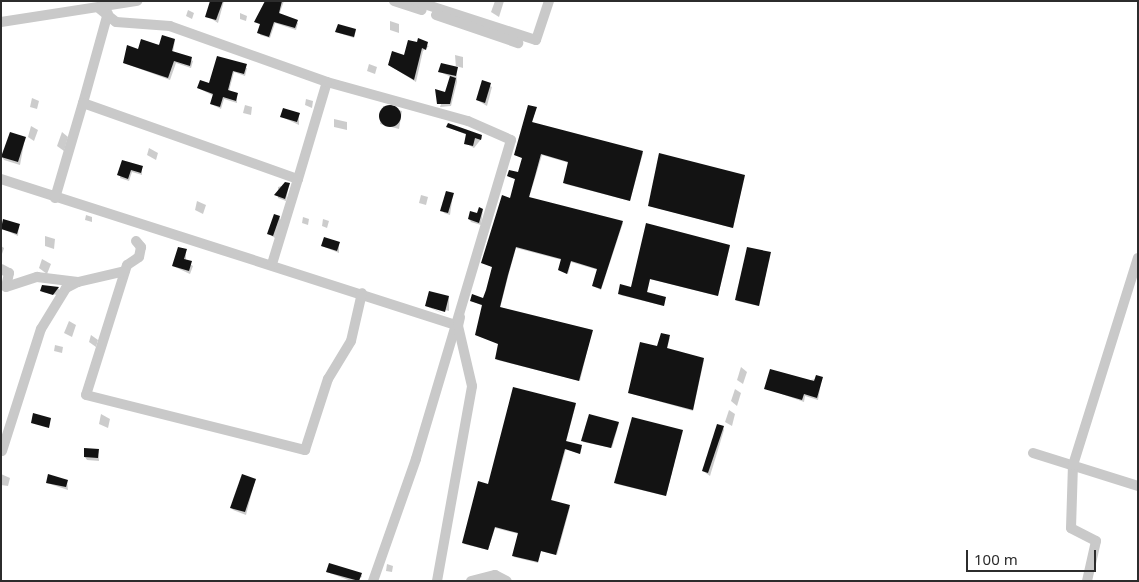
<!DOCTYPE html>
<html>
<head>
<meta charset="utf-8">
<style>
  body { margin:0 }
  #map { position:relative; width:1139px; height:582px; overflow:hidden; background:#fff; font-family:"Noto Sans",sans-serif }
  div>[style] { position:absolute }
  .shadow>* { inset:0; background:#0003 }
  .building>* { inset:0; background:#131313 }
  .round { border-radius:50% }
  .minor>* { height:10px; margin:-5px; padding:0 5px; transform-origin:5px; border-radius:5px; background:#c9c9c9 }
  span { translate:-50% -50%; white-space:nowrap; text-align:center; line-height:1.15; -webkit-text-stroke:5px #fff; paint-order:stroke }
  .frame { position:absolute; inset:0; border:2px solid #2c2c2c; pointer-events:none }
  .scale { position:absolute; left:966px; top:550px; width:130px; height:22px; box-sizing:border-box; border:2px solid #2c2c2c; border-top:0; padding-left:6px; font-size:15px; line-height:18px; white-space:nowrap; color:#2c2c2c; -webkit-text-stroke:4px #fff; paint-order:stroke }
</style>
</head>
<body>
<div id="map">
  <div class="shadow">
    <div style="clip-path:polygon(206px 1px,224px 1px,218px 23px,207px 16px,211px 2px)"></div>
    <div style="clip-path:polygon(274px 1px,284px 1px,279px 15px,298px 23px,296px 30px,275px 23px,270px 38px,260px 35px,261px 25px,255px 22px)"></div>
    <div style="clip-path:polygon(495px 1px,504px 1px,499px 17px,491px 12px)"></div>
    <div style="clip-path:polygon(188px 10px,194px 13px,192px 19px,186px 16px)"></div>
    <div style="clip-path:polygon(240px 13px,247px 16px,246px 21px,240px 19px)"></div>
    <div style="clip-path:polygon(390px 21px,399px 24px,399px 33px,390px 30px)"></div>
    <div style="clip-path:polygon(356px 30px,354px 38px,336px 32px)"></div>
    <div style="clip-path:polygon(175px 40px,173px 52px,193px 61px,191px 68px,176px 63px,170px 80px,124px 63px,139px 50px)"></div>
    <div style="clip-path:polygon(409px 41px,429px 46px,423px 51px,416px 82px,389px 65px,404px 57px)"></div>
    <div style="clip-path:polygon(455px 55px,463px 57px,463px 68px,456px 66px,457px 82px,451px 106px,440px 107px,451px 77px,440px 72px,456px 68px)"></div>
    <div style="clip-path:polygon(218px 58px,247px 68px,245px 76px,234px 72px,229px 91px,237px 94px,237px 103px,224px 99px,221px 109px,211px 104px,214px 96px,198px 88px,210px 85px)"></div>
    <div style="clip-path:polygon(369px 64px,377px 67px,375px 74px,367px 71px)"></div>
    <div style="clip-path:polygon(483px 82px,492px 87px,487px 106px,477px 100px)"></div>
    <div style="clip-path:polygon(32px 98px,39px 101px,37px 109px,30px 107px)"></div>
    <div style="clip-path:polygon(306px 99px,313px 101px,312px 108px,305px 105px)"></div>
    <div style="clip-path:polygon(245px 105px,252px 107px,251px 115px,243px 113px)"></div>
    <div style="clip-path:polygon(383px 106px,402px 111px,399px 129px,380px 124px)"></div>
    <div style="clip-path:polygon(536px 108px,532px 123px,643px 153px,630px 201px,565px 184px,569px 163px,542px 155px,529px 198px,623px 223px,601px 290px,593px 286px,598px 270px,571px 262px,568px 274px,559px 270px,562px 260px,516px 248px,508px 277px,500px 308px,592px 331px,580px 381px,497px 360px,500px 344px,476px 335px,483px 306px,472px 301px,484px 300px,494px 268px,483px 263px,511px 199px,516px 180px,509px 176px,519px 174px,523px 158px,515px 155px)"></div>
    <div style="clip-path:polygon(299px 114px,299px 125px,282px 117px)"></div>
    <div style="clip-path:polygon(334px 119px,347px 122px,347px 130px,334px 127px)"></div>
    <div style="clip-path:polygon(31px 126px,38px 130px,34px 141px,28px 137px)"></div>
    <div style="clip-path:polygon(448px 127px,481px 136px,482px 138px,474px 148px,465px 143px,467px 135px)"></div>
    <div style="clip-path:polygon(62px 132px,68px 137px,64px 151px,57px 146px)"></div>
    <div style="clip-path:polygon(25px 138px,20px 165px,4px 160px,2px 157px)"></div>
    <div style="clip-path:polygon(149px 148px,158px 153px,156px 160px,147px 155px)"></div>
    <div style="clip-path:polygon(123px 161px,142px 167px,142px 175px,132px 172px,129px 181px,120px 178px)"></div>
    <div style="clip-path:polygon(744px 176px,733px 228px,649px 206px)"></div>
    <div style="clip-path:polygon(289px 184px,286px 201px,278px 198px,278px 187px)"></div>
    <div style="clip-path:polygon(453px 194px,450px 215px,444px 213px,442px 210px)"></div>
    <div style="clip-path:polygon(421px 195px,428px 197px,426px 205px,419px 203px)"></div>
    <div style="clip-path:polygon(197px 201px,206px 205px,203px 214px,195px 210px)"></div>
    <div style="clip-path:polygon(483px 210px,481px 225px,471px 222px,469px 219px)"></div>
    <div style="clip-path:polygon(86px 215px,92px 217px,92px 222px,85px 220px)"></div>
    <div style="clip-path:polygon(279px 217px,281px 220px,275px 238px,269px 234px)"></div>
    <div style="clip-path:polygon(303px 217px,309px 219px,308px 225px,302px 223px)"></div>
    <div style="clip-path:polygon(323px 219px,329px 221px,327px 228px,322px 226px)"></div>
    <div style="clip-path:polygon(19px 225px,18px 236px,1px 228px)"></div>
    <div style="clip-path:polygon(647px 225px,730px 246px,718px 296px,650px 279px,647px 293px,665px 300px,664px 306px,620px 295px,631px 288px)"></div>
    <div style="clip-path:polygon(45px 236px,55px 239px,54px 249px,45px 246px)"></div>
    <div style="clip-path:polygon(339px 244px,339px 253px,322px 246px)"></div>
    <div style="clip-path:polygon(1px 246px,4px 248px,1px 257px)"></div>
    <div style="clip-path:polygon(186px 250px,186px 261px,193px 266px,190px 274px,173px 266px)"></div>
    <div style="clip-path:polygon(770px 253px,759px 306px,737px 301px,736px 300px)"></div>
    <div style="clip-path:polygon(42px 259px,51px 264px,47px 274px,39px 268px)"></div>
    <div style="clip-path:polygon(43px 286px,58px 288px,60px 291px,57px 295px,42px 292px)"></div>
    <div style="clip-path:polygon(449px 297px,449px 311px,428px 306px,448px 316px,426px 306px)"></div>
    <div style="clip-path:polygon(69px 321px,76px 325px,72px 337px,64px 333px)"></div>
    <div style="clip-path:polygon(91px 335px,98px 340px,96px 347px,89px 342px)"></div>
    <div style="clip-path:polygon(670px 337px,667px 349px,704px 360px,693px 411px,629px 393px)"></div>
    <div style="clip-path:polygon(55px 345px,63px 347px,62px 353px,54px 351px)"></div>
    <div style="clip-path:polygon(741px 367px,747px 372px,743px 384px,737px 380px)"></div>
    <div style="clip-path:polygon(822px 378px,818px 400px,805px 396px,804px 402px,765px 388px)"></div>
    <div style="clip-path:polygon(735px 389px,741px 393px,737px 406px,731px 401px)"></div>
    <div style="clip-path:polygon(576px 404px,566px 442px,582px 447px,580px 454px,566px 449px,551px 501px,570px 507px,557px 555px,541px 551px,538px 563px,514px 557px,519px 534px,495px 528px,488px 550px,464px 544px,489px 486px)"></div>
    <div style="clip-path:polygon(729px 410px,735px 414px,732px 426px,725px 422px)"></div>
    <div style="clip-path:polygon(101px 414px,110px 419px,108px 428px,99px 424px)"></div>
    <div style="clip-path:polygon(590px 415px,619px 423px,612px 448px,583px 442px)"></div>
    <div style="clip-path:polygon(723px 427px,724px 430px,710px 476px,703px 471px)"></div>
    <div style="clip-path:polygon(682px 431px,666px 496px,616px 484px,616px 483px)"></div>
    <div style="clip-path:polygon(98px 451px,99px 461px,87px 460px,85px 457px)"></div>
    <div style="clip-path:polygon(1px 474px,10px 478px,8px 486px,1px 485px)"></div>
    <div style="clip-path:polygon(255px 480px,246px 515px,233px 510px,231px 507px)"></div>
    <div style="clip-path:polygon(67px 481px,68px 490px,47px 483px)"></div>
    <div style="clip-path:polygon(387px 564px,393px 566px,392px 572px,386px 571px)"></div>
    <div style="clip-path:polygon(327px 572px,361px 574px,362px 577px,351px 581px)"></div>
  </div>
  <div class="building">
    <div style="clip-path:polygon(210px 1px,223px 1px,216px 20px,205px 17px)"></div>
    <div style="clip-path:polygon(265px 1px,282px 1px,279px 13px,298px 20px,295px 28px,274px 22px,269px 37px,257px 33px,260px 24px,254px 22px)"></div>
    <div style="clip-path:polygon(338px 24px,356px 29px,354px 37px,335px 32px)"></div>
    <div style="clip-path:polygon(162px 35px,175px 39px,172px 51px,192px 57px,190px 66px,174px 61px,168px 78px,123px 63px,127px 45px,138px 49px,141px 39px,159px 45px)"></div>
    <div style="clip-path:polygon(418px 38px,428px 42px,426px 50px,422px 48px,414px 80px,388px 65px,392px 51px,404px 55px,408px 40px,417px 42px)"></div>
    <div style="clip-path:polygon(217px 56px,247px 64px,244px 74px,233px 71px,228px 90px,238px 93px,236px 101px,223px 97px,220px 107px,210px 104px,213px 94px,197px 88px,200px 80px,209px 83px)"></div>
    <div style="clip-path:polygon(441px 63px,458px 67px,456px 76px,438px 72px)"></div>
    <div style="clip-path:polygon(450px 76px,456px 78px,450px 104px,437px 104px,435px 89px,445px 92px)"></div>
    <div style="clip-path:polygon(482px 80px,491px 83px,485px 103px,476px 100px)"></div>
    <div style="clip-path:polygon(528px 105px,537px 107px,532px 122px,643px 151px,630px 201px,563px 183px,568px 162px,541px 154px,535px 176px,529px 197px,623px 221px,601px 289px,592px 286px,597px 269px,571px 261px,567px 274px,558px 270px,561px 259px,516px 247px,508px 275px,500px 307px,593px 330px,579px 381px,495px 359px,498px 344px,475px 335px,482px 305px,470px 301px,472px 294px,483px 298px,486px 290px,492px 267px,481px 263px,502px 195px,510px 198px,515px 179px,507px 176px,509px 170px,518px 172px,522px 158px,514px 155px)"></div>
    <div class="round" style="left:379px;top:105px;width:22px;height:22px"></div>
    <div style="clip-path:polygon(283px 108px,300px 113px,297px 122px,280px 117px)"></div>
    <div style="clip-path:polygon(448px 123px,482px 135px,481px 140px,475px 138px,473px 146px,464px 144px,466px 134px,446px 127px)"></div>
    <div style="clip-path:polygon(10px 132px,26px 137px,18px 162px,1px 157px)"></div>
    <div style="clip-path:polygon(659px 153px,745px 175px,733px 228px,648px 206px)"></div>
    <div style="clip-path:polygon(122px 160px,143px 166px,141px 173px,131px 170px,128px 179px,117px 175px)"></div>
    <div style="clip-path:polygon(285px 182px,290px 183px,285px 199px,274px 195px)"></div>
    <div style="clip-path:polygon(446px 191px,454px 193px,448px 213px,440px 211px)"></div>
    <div style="clip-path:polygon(479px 207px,483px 209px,479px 223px,468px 219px,470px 211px,477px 213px)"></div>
    <div style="clip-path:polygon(274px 214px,280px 216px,273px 236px,267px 234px)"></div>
    <div style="clip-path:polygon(3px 219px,20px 224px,17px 234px,1px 229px)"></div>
    <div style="clip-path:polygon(646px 223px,730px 245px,718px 296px,650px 279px,647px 292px,666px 297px,664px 306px,618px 294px,620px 284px,631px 287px)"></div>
    <div style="clip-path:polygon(324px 237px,340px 242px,337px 251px,321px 246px)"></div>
    <div style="clip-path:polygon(178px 247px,187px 249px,184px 259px,192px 261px,189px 271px,172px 266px)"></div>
    <div style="clip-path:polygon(747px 247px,771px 252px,759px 306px,735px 300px)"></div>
    <div style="clip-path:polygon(42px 285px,59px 287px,53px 295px,40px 291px)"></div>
    <div style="clip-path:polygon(429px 291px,449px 296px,445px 312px,425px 306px)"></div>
    <div style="clip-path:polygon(661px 333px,670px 335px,667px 348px,704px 358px,693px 410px,628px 393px,640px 342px,657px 346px)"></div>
    <div style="clip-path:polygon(770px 369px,814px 381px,816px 375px,823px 377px,817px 398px,804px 394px,802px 400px,764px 389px)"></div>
    <div style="clip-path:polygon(513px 387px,576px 403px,566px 441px,582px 445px,580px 454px,565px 449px,551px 500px,570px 505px,556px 555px,541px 551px,538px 562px,512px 556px,518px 533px,495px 527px,488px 550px,462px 543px,478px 481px,488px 484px)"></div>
    <div style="clip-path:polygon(33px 413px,51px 418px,49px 428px,31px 423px)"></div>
    <div style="clip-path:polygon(589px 414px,619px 422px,611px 448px,581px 441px)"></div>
    <div style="clip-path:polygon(632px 417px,683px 430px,666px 496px,614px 483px)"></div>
    <div style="clip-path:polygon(717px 424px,724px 426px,708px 473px,702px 471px)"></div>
    <div style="clip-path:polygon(84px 448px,99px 449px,98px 458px,84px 457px)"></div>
    <div style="clip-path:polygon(48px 474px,68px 480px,66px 487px,46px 483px)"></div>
    <div style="clip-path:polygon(242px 474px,256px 479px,245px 512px,230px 508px)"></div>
    <div style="clip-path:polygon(329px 563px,362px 573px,359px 581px,326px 572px)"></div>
  </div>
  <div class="minor">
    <div style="left:394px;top:1px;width:29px;rotate:18deg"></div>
    <div style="left:415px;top:1px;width:127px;rotate:17.9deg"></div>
    <div style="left:536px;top:40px;width:41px;rotate:-71.6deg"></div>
    <div style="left:436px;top:15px;width:87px;rotate:18.9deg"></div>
    <div style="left:1px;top:22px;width:138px;rotate:-8.8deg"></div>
    <div style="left:327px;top:82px;width:146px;rotate:15.5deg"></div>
    <div style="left:468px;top:121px;width:47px;rotate:23.8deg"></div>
    <div style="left:511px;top:140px;width:333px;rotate:106.6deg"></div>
    <div style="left:416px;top:459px;width:129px;rotate:109.4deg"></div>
    <div style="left:83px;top:103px;width:93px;rotate:-74.5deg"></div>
    <div style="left:1px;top:179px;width:475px;rotate:17.8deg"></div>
    <div style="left:55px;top:198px;width:99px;rotate:-73.6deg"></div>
    <div style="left:83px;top:103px;width:228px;rotate:19.5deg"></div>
    <div style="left:298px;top:179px;width:101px;rotate:-73.4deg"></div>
    <div style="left:327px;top:82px;width:167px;rotate:-160.4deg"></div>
    <div style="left:170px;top:26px;width:54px;rotate:-175.8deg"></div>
    <div style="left:116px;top:22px;width:21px;rotate:-141deg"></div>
    <div style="left:136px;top:241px;width:8px;rotate:50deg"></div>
    <div style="left:141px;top:247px;width:10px;rotate:101deg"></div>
    <div style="left:139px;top:257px;width:14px;rotate:146deg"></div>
    <div style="left:127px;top:265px;width:136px;rotate:107.5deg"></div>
    <div style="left:86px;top:395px;width:226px;rotate:14.1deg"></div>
    <div style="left:305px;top:450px;width:75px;rotate:-72.1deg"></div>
    <div style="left:328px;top:379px;width:44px;rotate:-58.8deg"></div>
    <div style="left:351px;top:341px;width:49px;rotate:-77.1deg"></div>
    <div style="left:272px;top:264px;width:89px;rotate:-73deg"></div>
    <div style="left:1px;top:269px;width:9px;rotate:27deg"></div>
    <div style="left:9px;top:273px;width:14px;rotate:102deg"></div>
    <div style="left:6px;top:287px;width:33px;rotate:-18deg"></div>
    <div style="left:37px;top:277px;width:41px;rotate:7deg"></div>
    <div style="left:78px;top:282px;width:48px;rotate:-13.2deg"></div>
    <div style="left:2px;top:451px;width:128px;rotate:-72.3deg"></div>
    <div style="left:41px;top:329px;width:48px;rotate:-58.6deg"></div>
    <div style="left:66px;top:288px;width:13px;rotate:-27deg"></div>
    <div style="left:1033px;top:453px;width:110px;rotate:17.4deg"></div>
    <div style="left:437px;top:581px;width:198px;rotate:-79.8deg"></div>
    <div style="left:472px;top:386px;width:62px;rotate:-103.1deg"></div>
    <div style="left:458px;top:326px;width:9px;rotate:-77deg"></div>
    <div style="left:471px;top:581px;width:25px;rotate:-14deg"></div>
    <div style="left:495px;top:575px;width:13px;rotate:27deg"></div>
    <div style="left:1087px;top:581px;width:41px;rotate:-77.3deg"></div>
    <div style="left:1096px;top:541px;width:28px;rotate:-153deg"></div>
    <div style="left:1071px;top:528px;width:63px;rotate:-88.2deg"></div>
    <div style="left:1073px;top:465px;width:217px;rotate:-72.6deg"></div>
  </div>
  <div class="frame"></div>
  <div class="scale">100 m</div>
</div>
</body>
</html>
